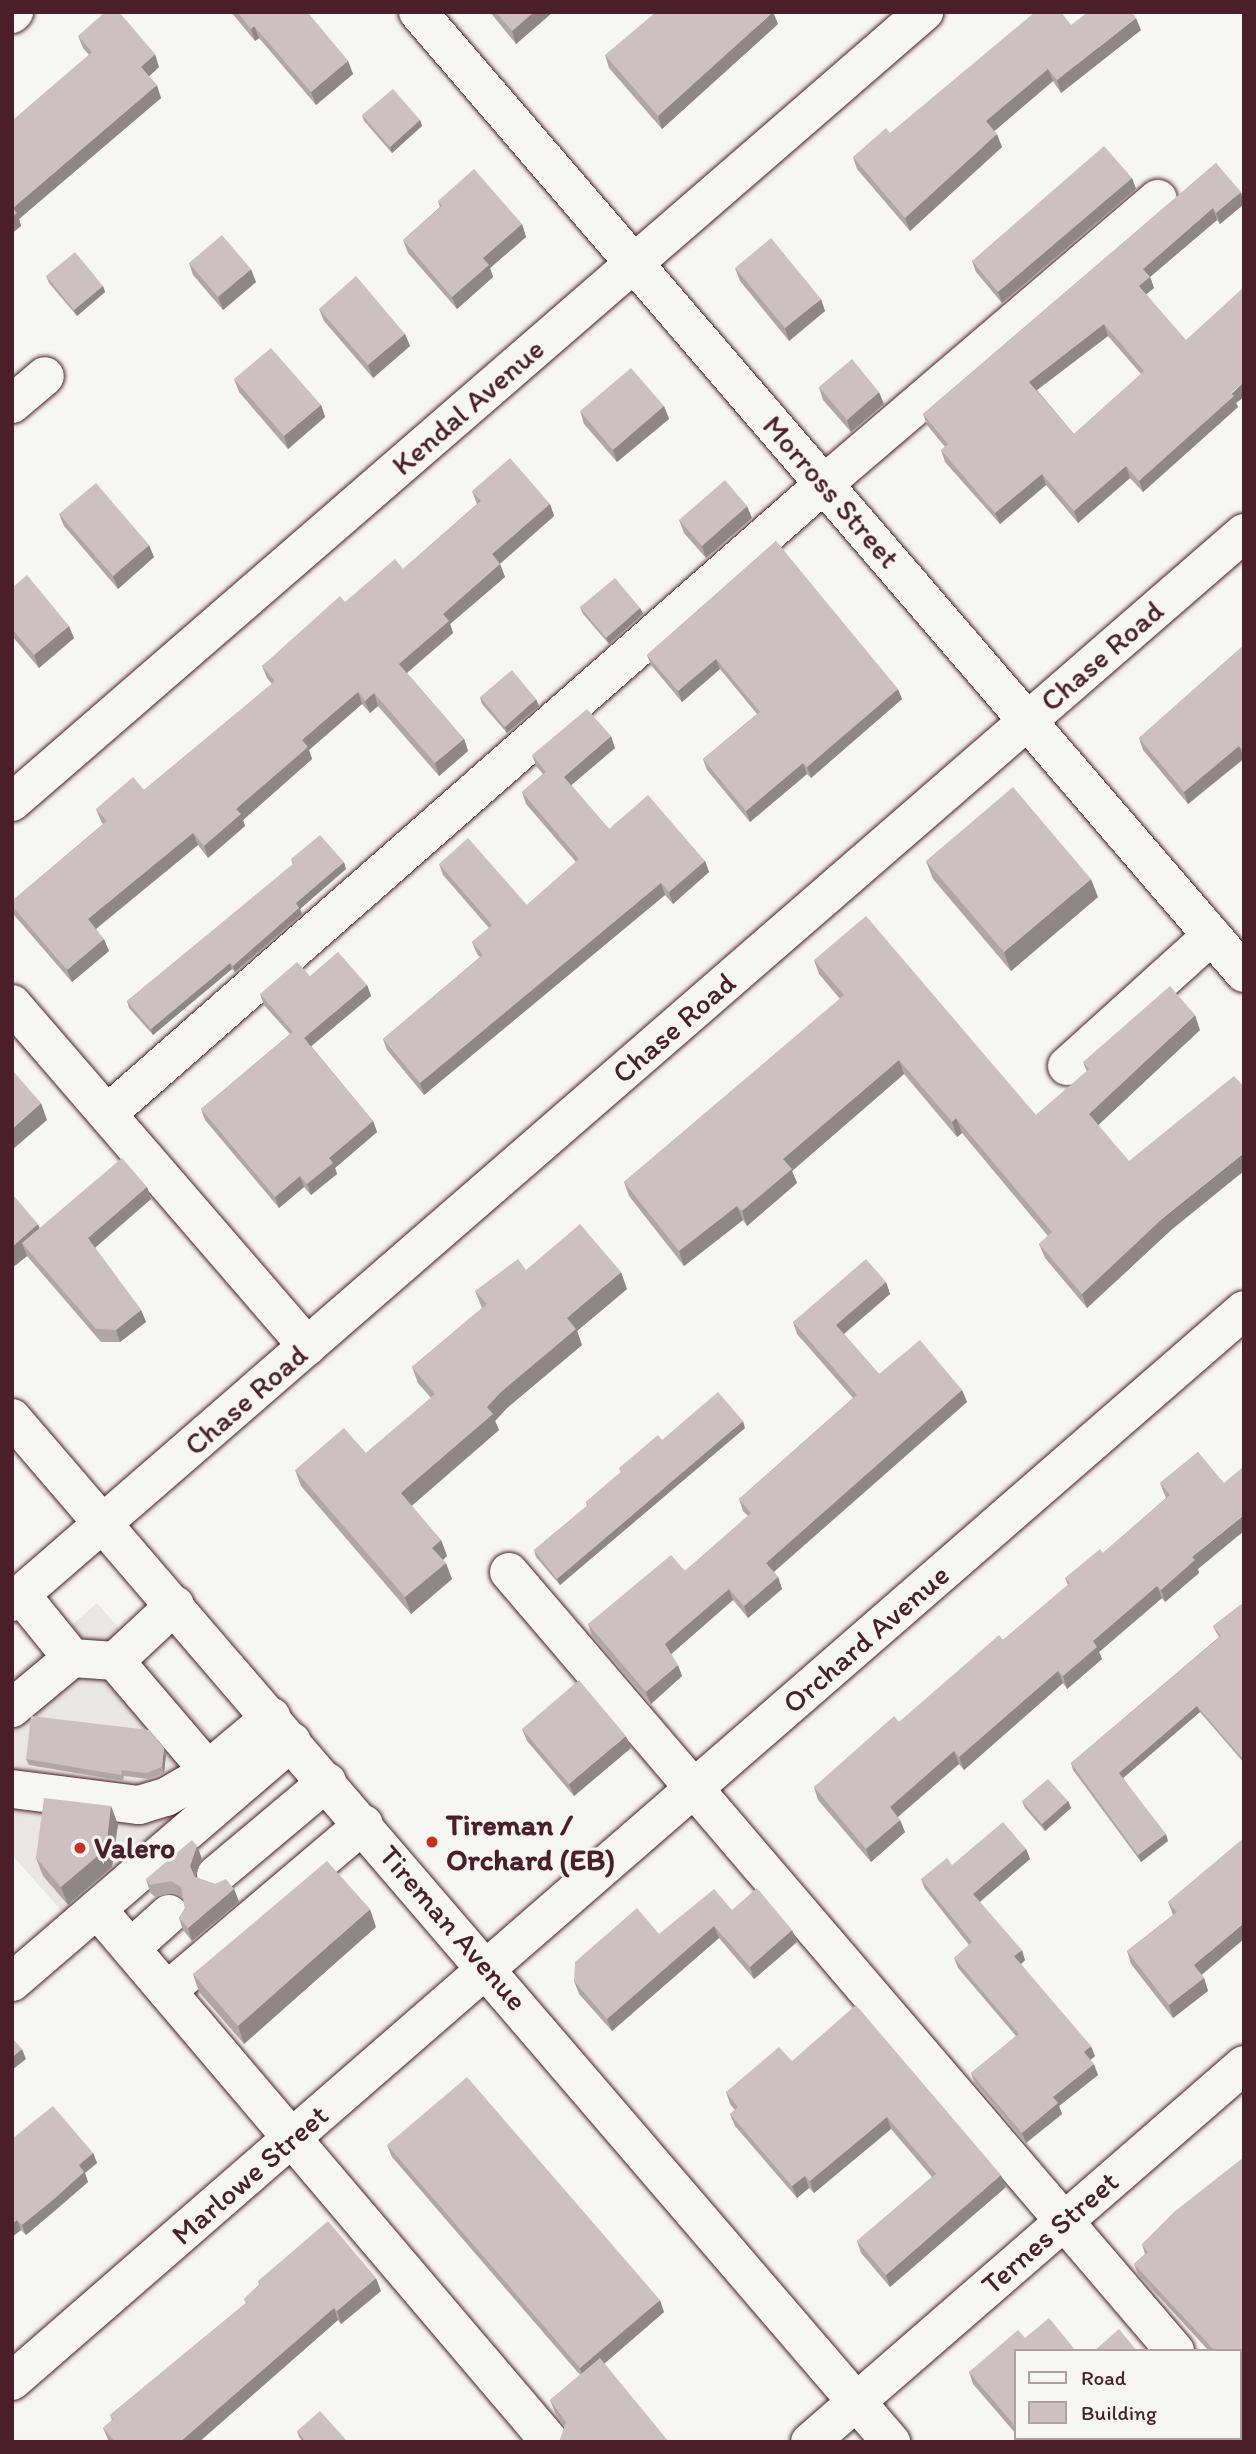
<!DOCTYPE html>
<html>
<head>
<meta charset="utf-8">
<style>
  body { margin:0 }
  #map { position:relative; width:1256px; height:2454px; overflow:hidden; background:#f6f6f2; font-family:Itim,sans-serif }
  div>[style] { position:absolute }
  .built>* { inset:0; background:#e9e6e3 }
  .roads { filter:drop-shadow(0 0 2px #4a1f2b) drop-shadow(0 0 2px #4a1f2b) }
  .minor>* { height:38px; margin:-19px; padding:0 19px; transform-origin:19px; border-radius:19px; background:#f6f6f2 }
  .wall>* { inset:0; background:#afa6a5 }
  .shaded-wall>* { inset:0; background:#8f8786 }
  .building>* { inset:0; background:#ccc1c0 }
  .dots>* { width:19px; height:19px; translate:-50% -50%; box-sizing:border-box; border:4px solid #f6f6f2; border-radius:50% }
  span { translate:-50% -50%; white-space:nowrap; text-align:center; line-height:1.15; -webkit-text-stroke:6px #f6f6f2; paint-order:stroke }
  .street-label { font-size:30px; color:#4a1f2b }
  .poi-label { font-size:30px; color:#4a1f2b; font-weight:700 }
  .left { translate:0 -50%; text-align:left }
  .frame { position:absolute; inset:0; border:14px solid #4a1f2b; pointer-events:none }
  .legend { position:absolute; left:1014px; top:2349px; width:228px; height:91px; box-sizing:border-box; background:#f6f6f2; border:2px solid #b1a0a2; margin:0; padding:9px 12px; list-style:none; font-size:21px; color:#4a1f2b }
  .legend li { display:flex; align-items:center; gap:14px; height:35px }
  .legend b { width:35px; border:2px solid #b1a0a2 }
</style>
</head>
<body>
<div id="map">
  <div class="built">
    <div style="clip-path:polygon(97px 1603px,240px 1768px,69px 1919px,12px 1855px,12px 1677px)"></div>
  </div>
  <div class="roads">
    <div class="minor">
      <div style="left:418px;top:12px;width:1267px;rotate:49.32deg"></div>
      <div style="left:12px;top:14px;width:3px;rotate:-45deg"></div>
      <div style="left:12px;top:404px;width:43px;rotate:-40.3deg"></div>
      <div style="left:12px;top:802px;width:1207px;rotate:-40.9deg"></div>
      <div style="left:12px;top:1004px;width:452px;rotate:49.2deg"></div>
      <div style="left:1067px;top:1066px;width:195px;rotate:-42.1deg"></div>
      <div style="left:107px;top:1114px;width:954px;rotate:-41.3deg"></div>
      <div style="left:824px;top:484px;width:439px;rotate:-40.5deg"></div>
      <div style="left:12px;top:1418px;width:1350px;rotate:49.36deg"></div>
      <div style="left:509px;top:1572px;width:1025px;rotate:49.47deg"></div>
      <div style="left:21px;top:1595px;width:81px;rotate:51deg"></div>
      <div style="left:72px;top:1658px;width:43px;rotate:4deg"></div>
      <div style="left:115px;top:1661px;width:143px;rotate:49.5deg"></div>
      <div style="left:12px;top:1602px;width:1631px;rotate:-40.95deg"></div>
      <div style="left:115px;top:1661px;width:82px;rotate:-43deg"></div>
      <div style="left:12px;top:1708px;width:78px;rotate:-39.8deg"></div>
      <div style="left:12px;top:1789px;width:128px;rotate:7.2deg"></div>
      <div style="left:139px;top:1805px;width:28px;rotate:-17deg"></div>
      <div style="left:166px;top:1797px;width:36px;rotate:-30deg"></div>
      <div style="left:197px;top:1779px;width:97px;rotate:-40deg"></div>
      <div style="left:216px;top:1875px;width:145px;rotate:-40deg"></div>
      <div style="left:97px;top:1909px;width:699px;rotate:49.64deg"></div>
      <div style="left:131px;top:1948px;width:51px;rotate:-41.8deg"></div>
      <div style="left:12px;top:1982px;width:369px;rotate:-40.7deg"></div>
      <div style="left:167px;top:1991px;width:258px;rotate:-40.3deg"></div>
      <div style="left:12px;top:2381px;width:1632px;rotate:-41deg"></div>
      <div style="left:810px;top:2442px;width:575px;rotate:-40.98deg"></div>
    </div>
  </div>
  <div class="wall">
    <div style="clip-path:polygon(231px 12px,307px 12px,348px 61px,353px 74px,316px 105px,259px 38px,255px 41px)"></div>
    <div style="clip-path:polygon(490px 12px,553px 12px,516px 44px)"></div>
    <div style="clip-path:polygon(778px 24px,662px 129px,609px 68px,605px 55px)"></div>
    <div style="clip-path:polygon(1141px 30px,1061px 93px,1053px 81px,994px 131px,1002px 147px,910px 231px,857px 169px,853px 157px,890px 133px)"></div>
    <div style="clip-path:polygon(78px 36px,159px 67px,149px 76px,161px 98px,19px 219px,21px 226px,12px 233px,12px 121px,89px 55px,83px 48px)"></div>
    <div style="clip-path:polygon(362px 115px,420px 120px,422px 126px,392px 153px,364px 121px)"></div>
    <div style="clip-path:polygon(evenodd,1216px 163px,1244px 200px,1244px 204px,1220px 224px,1217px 220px,1150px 277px,1154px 288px,1146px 294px,1236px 403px,1238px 407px,1143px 492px,1130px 478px,1078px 523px,1046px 485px,1000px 524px,945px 462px,941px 450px,945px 447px,927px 425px,923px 414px,1216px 163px,1108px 336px,1141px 374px,1074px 434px,1037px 390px,1108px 336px)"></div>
    <div style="clip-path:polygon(1132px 178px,1136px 189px,1002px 303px,976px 272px,972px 261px)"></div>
    <div style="clip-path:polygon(438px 201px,522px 224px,526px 237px,490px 268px,493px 277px,457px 309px,408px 253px,403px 240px,440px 207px)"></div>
    <div style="clip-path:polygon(189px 263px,256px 282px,223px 310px,193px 275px)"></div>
    <div style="clip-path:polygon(735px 268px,825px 311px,789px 341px,740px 281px)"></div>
    <div style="clip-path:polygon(46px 276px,103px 286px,105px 292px,77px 316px,49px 283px)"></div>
    <div style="clip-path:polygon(319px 309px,405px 334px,410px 346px,373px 378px,324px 321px)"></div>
    <div style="clip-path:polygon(234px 379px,321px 405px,325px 417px,288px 449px,239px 392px)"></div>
    <div style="clip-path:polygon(819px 387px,884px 404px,851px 432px,823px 400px)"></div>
    <div style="clip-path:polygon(664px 406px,669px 419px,617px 462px,584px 424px,580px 411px)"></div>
    <div style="clip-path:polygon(472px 491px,550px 504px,554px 516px,500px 564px,505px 577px,450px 624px,453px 633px,407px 673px,464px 739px,468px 751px,439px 776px,378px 706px,370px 713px,362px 704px,309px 750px,312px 759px,243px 820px,245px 826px,208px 858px,198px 845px,96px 929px,109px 951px,72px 982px,14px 915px,12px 910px,12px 901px,103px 824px,101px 821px,96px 809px,144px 790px,272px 684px,267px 678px,262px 666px,345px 602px,403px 569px,477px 504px)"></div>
    <div style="clip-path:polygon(59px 514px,154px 557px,118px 589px,64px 526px)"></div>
    <div style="clip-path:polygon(752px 518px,706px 558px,684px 533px,679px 520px)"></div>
    <div style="clip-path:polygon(776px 541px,902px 699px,811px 778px,807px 774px,750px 822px,707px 770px,703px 759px,757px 714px,720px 669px,682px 702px,651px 665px,647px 655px)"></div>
    <div style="clip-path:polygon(12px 588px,74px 638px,39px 668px,12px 636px)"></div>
    <div style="clip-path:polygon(580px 607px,640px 608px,643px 614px,609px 644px,583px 614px)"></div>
    <div style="clip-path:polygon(1244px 645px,1244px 759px,1188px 804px,1143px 750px,1139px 738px)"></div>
    <div style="clip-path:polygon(480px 697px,539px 706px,507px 733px,482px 704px)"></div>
    <div style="clip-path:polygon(615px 748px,571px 785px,609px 829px,705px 861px,709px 872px,673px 904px,665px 895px,424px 1095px,387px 1050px,383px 1039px,480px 957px,477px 954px,472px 942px,489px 928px,443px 875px,439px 864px,527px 905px,576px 862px,526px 804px,522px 792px,543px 774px,536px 766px,532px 755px)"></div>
    <div style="clip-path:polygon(291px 859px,346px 869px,300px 909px,302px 914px,235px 972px,232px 969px,153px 1035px,129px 1008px,127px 1001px,293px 865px)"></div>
    <div style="clip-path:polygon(926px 861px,1098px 897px,1011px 971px,933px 879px)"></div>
    <div style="clip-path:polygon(814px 960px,1036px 1115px,1087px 1072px,1083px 1062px,1200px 1030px,1098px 1125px,1170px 1231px,1087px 1308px,1045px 1258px,1039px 1244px,1048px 1236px,962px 1133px,957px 1137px,904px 1074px,792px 1171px,797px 1183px,747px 1226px,743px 1220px,684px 1266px,629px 1196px,624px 1182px,840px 999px,819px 974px)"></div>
    <div style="clip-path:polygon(310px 976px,367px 985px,371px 996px,311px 1046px,373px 1121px,377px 1132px,335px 1168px,337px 1174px,311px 1195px,304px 1187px,279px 1208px,205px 1120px,201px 1109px,290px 1034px,264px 1005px,260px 994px)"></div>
    <div style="clip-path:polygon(147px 1187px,151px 1199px,95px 1248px,141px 1310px,146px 1322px,120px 1342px,101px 1342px,27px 1256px,12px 1268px,12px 1194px,40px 1228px)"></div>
    <div style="clip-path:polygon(526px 1270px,627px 1289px,577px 1331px,582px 1345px,507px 1408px,495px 1421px,499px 1430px,411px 1506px,441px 1540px,447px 1556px,443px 1560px,452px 1579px,411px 1614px,301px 1486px,295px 1470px,366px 1453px,431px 1398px,418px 1383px,412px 1367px,482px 1308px,475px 1291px)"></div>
    <div style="clip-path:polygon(886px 1282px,890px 1294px,844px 1334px,879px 1374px,962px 1390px,967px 1402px,774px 1572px,778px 1577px,782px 1589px,748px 1618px,733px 1600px,671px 1654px,682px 1676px,651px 1704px,592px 1636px,588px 1624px,685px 1571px,748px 1516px,743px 1511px,739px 1499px,853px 1398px,797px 1334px,793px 1322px)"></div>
    <div style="clip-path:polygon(745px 1428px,560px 1585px,536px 1557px,534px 1550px,587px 1506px,586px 1502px,621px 1472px,619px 1468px,662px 1440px)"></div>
    <div style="clip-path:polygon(1198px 1452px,1198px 1569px,1199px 1573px,1165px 1602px,1162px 1598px,1099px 1652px,1102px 1659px,1067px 1689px,1063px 1683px,964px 1770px,959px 1764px,898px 1817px,905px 1832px,871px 1862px,818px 1800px,814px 1787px,899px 1722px,1003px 1640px,1068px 1585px,1065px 1578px,1103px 1553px,1166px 1498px,1160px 1483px)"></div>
    <div style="clip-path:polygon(1243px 1603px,1244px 1763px,1200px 1712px,1123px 1778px,1168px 1841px,1141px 1862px,1073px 1770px,1071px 1763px,1219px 1637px,1216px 1632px,1213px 1626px)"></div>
    <div style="clip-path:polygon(522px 1729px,631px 1748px,574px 1796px,527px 1741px)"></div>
    <div style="clip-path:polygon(166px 1755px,164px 1773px,149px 1779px,124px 1776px,123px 1781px,29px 1765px,26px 1759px)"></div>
    <div style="clip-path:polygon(1022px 1801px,1068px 1801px,1071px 1808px,1045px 1831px,1025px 1808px)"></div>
    <div style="clip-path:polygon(118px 1824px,112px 1867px,68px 1905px,43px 1876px,36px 1858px)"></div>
    <div style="clip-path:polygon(1244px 1838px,1202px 1975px,1204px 1978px,1208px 1991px,1173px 2018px,1131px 1964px,1127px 1951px,1173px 1915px,1168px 1902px)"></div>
    <div style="clip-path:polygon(197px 1846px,202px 1859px,195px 1877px,215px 1884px,234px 1889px,239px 1902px,192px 1941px,183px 1930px,179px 1918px,185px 1908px,183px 1899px,175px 1893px,155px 1897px,150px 1892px,146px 1879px)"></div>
    <div style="clip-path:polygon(1026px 1849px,1030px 1859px,980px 1902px,1025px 1960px,1021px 1964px,1095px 2056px,1090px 2060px,1098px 2075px,1059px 2106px,1062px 2114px,1026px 2143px,975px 2083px,971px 2073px,1016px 2036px,958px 1968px,954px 1958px,969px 1945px,925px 1889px,921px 1879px,952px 1865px)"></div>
    <div style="clip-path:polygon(732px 1910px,797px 1942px,754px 1979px,719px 1938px,612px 2031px,579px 1994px,574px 1981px,659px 1934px)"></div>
    <div style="clip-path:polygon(376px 1927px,244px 2044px,199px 1992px,193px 1974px)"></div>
    <div style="clip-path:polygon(792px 2061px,1006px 2187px,890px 2287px,861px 2253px,857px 2241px,932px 2177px,891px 2129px,814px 2193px,809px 2188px,797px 2198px,735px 2126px,730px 2114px,735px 2110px,730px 2104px,726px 2092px)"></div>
    <div style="clip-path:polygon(12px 2139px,93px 2153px,97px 2163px,85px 2173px,88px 2182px,56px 2210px,26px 2235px,21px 2230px,12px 2237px)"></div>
    <div style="clip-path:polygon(387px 2145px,664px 2312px,604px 2364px,564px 2427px,556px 2415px,550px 2400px,580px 2375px,392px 2157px)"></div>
    <div style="clip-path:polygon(1142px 2244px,1240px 2351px,1209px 2351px,1138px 2274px,1134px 2264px,1145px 2254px)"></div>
    <div style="clip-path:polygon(258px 2281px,381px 2291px,341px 2324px,338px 2320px,199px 2442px,109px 2442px,103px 2428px,112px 2420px,110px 2415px,246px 2303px,244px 2299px,259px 2285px)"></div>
    <div style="clip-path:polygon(1025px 2338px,1016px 2351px,1016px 2434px,973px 2384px,969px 2372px)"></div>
    <div style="clip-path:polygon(297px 2431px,348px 2442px,303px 2442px,299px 2437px)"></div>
    <div style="clip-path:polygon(1020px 2438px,1095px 2438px,1091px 2442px,1023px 2442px)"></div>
  </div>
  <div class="shaded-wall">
    <div style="clip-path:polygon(534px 12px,553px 12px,516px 44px,512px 31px)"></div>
    <div style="clip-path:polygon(773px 12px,778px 24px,662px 129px,658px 116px)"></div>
    <div style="clip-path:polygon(1136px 18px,1141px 30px,1061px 93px,1057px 80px)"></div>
    <div style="clip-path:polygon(254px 26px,259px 38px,255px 41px,251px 29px)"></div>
    <div style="clip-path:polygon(155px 54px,159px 67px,146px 79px,141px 67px)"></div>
    <div style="clip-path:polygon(348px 61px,353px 74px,316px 105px,311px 92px)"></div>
    <div style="clip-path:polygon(1048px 69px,1053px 81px,991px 134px,986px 121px)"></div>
    <div style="clip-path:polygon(157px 85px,161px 98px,19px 219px,21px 226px,12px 233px,13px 208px)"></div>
    <div style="clip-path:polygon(420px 120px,422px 126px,392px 153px,390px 147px)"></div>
    <div style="clip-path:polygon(997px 134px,1002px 147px,910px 231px,905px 218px)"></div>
    <div style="clip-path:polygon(1132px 178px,1136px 189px,1002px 303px,998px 292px)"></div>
    <div style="clip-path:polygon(1241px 192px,1244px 204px,1220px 224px,1216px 213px)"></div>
    <div style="clip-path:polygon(1213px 208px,1217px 220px,1150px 277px,1154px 288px,1143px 297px,1139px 286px,1143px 269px)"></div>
    <div style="clip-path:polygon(522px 224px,526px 237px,490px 268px,493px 277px,457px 309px,452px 297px,483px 258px)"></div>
    <div style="clip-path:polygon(251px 269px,256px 282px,223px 310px,218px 297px)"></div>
    <div style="clip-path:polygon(103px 286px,105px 292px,77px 316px,74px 310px)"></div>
    <div style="clip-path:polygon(821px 299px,825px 311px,789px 341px,785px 328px)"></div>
    <div style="clip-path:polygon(1104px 324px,1108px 336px,1033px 393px,1029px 382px)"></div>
    <div style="clip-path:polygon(405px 334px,410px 346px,373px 378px,368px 365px)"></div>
    <div style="clip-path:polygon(1244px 382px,1244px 397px,1236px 403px,1238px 407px,1143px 492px,1139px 481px)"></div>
    <div style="clip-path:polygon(879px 392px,884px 404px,851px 432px,847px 420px)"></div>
    <div style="clip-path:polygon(321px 405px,325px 417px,288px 449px,284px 436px)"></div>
    <div style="clip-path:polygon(664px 406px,669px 419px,617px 462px,613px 450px)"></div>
    <div style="clip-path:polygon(1126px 466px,1130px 478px,1078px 523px,1074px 511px)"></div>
    <div style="clip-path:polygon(1042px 474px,1046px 485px,1000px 524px,995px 513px)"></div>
    <div style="clip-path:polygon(550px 504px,554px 516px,496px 567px,492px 554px)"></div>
    <div style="clip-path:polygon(747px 506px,752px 518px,706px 558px,702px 546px)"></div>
    <div style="clip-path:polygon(149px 545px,154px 557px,118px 589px,113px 576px)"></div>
    <div style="clip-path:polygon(500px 564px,505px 577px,450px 624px,453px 633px,403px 676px,399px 664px,443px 614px)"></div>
    <div style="clip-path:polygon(640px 608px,643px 614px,609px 644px,606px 638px)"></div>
    <div style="clip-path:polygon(69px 626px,74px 638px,39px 668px,34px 655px)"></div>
    <div style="clip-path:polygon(716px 659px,720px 669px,682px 702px,678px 691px)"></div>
    <div style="clip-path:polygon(898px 689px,902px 699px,811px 778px,807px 767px)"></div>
    <div style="clip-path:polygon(358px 692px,362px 704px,309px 750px,312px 759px,243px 820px,245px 826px,208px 858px,204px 846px,236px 809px,302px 740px)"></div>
    <div style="clip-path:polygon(374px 693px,378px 706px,370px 713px,365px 701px)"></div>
    <div style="clip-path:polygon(536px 699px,539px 706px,507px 733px,505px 727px)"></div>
    <div style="clip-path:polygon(611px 736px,615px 748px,568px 788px,564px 777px)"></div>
    <div style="clip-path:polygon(464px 739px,468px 751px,439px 776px,435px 763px)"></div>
    <div style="clip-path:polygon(1239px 746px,1244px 758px,1188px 804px,1184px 792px)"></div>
    <div style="clip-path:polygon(803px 763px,807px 774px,750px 822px,746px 811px)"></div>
    <div style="clip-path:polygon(193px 833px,198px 845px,92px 932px,88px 919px)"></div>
    <div style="clip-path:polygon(705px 861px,709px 872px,673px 904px,669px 892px)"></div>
    <div style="clip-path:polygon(344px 862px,346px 869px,300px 909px,302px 914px,235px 972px,233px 966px,296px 903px)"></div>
    <div style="clip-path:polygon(1091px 879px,1098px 897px,1011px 971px,1004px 952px)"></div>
    <div style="clip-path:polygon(661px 883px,665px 895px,424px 1095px,420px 1083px)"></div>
    <div style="clip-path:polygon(104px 939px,109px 951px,72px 982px,67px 970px)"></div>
    <div style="clip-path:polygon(230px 963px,232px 969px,153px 1035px,151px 1029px)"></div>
    <div style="clip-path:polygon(367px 985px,371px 996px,308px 1049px,304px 1038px)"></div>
    <div style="clip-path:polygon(1195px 1015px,1200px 1030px,1094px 1129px,1089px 1114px)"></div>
    <div style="clip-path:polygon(899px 1060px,904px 1074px,792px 1171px,797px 1183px,747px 1226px,742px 1211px,783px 1159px)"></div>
    <div style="clip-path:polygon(41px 1103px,47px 1120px,12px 1150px,12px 1129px)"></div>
    <div style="clip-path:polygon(956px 1118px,962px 1133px,957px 1137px,952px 1122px)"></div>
    <div style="clip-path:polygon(373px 1121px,377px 1132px,335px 1168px,337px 1174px,311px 1195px,307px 1184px,329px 1158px)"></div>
    <div style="clip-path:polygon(1244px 1153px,1244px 1171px,1170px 1231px,1087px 1308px,1082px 1294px,1164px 1217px)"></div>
    <div style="clip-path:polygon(300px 1176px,304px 1187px,279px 1208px,275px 1197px)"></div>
    <div style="clip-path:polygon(147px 1187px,151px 1199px,92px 1250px,88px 1238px)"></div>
    <div style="clip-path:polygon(737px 1206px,743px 1220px,684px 1266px,679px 1251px)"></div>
    <div style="clip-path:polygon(38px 1224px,44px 1241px,22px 1243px,27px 1256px,12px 1268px,12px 1247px)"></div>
    <div style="clip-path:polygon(621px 1272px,627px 1289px,577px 1331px,582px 1345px,507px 1408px,495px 1421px,499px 1430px,407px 1510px,401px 1493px,567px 1318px)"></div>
    <div style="clip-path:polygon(886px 1282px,890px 1294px,840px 1337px,836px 1325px)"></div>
    <div style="clip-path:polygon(141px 1310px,146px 1322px,120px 1342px,116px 1330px)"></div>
    <div style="clip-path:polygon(962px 1390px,967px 1402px,770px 1575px,766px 1563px)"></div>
    <div style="clip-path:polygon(743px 1421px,745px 1428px,560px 1585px,557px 1579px)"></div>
    <div style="clip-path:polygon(1244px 1515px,1244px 1531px,1198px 1569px,1199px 1573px,1165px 1602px,1161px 1590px,1192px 1557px)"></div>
    <div style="clip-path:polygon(441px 1540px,447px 1556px,438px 1564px,432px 1548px)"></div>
    <div style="clip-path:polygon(446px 1563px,452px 1579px,411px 1614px,405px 1597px)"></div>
    <div style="clip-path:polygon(778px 1577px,782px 1589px,748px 1618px,744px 1606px)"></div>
    <div style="clip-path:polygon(1157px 1586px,1162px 1598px,1099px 1652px,1102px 1659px,1067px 1689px,1063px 1676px,1093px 1641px)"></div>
    <div style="clip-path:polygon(729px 1589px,733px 1600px,669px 1656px,665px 1644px)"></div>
    <div style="clip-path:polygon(678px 1665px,682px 1676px,651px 1704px,646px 1692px)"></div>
    <div style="clip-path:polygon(1058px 1671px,1063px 1683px,964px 1770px,959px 1757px)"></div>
    <div style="clip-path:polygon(1197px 1706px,1200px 1712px,1122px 1779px,1119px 1773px)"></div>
    <div style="clip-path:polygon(626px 1736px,631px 1748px,574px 1796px,569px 1784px)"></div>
    <div style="clip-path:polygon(164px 1748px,166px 1755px,164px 1773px,162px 1767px)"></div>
    <div style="clip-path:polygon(954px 1751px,959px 1764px,894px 1820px,890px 1807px)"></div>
    <div style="clip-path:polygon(1068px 1801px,1071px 1808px,1045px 1831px,1042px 1824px)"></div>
    <div style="clip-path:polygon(111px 1806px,118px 1824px,112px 1867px,68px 1905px,61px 1887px)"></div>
    <div style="clip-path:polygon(900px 1820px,905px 1832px,871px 1862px,866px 1849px)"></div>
    <div style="clip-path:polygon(1166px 1834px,1168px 1841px,1141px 1862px,1138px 1855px)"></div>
    <div style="clip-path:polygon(197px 1846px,202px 1859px,194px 1878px,190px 1866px)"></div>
    <div style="clip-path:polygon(1026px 1849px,1030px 1859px,977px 1904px,973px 1894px)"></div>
    <div style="clip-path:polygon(234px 1889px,239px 1902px,192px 1941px,188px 1928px)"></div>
    <div style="clip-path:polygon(370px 1909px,376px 1927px,244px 2044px,238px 2026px)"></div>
    <div style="clip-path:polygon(1244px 1923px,1244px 1939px,1198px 1978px,1194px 1965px)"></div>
    <div style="clip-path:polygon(714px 1926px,719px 1938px,612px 2031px,607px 2019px)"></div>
    <div style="clip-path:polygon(792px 1930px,797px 1942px,754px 1979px,750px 1967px)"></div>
    <div style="clip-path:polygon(1022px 1950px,1025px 1960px,1018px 1967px,1014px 1956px)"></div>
    <div style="clip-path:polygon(1204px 1978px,1208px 1991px,1173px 2018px,1169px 2005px)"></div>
    <div style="clip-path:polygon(1091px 2046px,1095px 2056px,1087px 2063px,1084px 2052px)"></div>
    <div style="clip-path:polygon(22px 2049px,26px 2059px,12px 2070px,12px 2057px)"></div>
    <div style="clip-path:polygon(1094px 2064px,1098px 2075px,1059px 2106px,1062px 2114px,1026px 2143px,1022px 2133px,1053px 2097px)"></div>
    <div style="clip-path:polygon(887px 2117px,891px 2129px,814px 2193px,810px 2181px)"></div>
    <div style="clip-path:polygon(93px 2153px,97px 2163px,85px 2173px,88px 2182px,26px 2235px,22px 2225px,79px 2165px)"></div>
    <div style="clip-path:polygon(1001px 2175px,1006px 2187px,890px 2287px,886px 2275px)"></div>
    <div style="clip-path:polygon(805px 2176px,809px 2188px,797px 2198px,792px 2186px)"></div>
    <div style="clip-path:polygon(17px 2220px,21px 2230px,12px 2237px,12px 2224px)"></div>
    <div style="clip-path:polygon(376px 2278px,381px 2291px,341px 2324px,337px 2311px)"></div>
    <div style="clip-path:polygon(660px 2300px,664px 2312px,584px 2381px,580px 2368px)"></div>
    <div style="clip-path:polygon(334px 2308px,338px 2320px,199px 2442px,180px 2442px)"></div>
    <div style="clip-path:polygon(1244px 2363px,1244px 2378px,1240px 2381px,1240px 2366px)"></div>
    <div style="clip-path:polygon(1076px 2438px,1095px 2438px,1091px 2442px,1072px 2442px)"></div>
  </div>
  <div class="building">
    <div style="clip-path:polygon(105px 12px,119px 12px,155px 54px,141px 67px,157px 85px,13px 208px,17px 213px,12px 217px,12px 121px,92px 52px,78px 36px)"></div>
    <div style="clip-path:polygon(237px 12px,307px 12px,348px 61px,311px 92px,254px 26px,251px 29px)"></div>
    <div style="clip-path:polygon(496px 12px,534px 12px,512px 31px)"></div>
    <div style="clip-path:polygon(656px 12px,773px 12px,658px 116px,605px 55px)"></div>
    <div style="clip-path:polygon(1035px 12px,1061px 12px,1071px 25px,1088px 12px,1132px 12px,1136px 18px,1057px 80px,1048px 69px,986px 121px,997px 134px,905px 218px,853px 157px,886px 128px,890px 133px)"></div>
    <div style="clip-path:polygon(393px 89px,420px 120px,390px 147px,362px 115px)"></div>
    <div style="clip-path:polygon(1104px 146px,1132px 178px,998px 292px,972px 261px)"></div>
    <div style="clip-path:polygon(evenodd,1216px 163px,1241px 192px,1216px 213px,1213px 208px,1143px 269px,1150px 277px,1139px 286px,1186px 340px,1244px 287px,1244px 382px,1231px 393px,1234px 396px,1139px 481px,1126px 466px,1074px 511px,1042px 474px,995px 513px,941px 450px,948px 444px,923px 414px,1216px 163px,1104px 324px,1144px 371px,1074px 434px,1029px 382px,1104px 324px)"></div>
    <div style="clip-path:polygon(474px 169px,522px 224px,483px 258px,489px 265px,452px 297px,403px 240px,442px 206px,438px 201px)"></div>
    <div style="clip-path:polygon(222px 235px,251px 269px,218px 297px,189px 263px)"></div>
    <div style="clip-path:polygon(771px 238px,821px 299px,785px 328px,735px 268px)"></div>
    <div style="clip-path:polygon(75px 252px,103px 286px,74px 310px,46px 276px)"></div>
    <div style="clip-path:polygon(356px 276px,405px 334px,368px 365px,319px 309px)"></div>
    <div style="clip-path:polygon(271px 348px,321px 405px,284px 436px,234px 379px)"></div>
    <div style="clip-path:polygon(852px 359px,879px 392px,847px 420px,819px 387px)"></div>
    <div style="clip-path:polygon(631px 368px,664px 406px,613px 450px,580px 411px)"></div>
    <div style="clip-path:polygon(510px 458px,550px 504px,492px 554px,500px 564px,443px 614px,449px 621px,399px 664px,464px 739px,435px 763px,374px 693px,365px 701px,358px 692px,302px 740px,308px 747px,236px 809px,241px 814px,204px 846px,193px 833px,88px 919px,104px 939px,67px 970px,12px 906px,12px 901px,107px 821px,96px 809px,133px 777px,144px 790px,275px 681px,262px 666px,340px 596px,345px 602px,395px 559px,403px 569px,481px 501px,472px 491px)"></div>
    <div style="clip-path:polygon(725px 480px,747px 506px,702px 546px,679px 520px)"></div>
    <div style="clip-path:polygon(96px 483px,149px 545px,113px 576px,59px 514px)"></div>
    <div style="clip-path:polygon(776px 541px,898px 689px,807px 767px,803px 763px,746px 811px,703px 759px,760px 712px,716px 659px,678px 691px,647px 655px)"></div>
    <div style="clip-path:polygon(27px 575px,69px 626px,34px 655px,12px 629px,12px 588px)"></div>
    <div style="clip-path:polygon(615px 578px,640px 608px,606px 638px,580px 607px)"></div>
    <div style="clip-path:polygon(1244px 645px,1244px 749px,1243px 750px,1239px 746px,1184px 792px,1139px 738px)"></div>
    <div style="clip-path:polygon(512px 670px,536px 699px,505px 727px,480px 697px)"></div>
    <div style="clip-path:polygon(587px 709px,611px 736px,564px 777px,609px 829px,648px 795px,705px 861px,669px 892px,661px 883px,420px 1083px,383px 1039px,483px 955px,472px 942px,492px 925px,439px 864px,468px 838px,527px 905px,579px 859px,522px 792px,546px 772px,532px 755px)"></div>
    <div style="clip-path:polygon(1013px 787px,1091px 879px,1004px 952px,926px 861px)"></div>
    <div style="clip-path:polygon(320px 835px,344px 862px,296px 903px,299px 908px,233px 966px,230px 963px,151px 1029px,127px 1001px,294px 863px,291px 859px)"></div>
    <div style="clip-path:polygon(866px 916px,1036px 1115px,1089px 1069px,1083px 1062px,1170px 986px,1195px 1015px,1089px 1114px,1129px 1161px,1234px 1076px,1244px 1087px,1244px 1153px,1164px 1217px,1082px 1294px,1039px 1244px,1052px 1232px,956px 1118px,952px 1122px,899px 1060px,783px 1159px,792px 1169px,742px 1211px,737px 1206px,679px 1251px,624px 1182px,844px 995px,814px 960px)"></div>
    <div style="clip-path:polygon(338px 952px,367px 985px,304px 1038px,373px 1121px,329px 1158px,333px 1163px,307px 1184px,300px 1176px,275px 1197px,201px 1109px,293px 1032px,260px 994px,297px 962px,310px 976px)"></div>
    <div style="clip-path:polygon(12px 1070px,41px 1103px,12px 1129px)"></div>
    <div style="clip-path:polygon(122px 1158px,147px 1187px,88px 1238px,141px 1310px,116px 1330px,96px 1329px,22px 1243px)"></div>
    <div style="clip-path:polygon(12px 1194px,38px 1224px,12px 1247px)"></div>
    <div style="clip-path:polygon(580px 1224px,621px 1272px,567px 1318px,576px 1329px,501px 1392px,487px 1407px,493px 1414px,401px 1493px,441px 1540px,432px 1548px,446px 1563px,405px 1597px,295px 1470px,344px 1428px,366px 1453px,435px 1394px,412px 1367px,487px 1304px,475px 1291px,518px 1259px,526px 1270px)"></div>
    <div style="clip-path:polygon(866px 1259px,886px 1282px,836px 1325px,879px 1374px,920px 1340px,962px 1390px,766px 1563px,778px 1577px,744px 1606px,729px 1589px,665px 1644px,678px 1665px,646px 1692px,588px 1624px,671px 1555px,685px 1571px,751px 1513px,739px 1499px,857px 1395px,793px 1322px)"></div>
    <div style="clip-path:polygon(718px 1392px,743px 1421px,557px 1579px,534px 1550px,588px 1505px,586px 1502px,622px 1471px,619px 1468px,658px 1435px,662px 1440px)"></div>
    <div style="clip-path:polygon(1198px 1452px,1224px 1483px,1244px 1466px,1244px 1515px,1192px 1557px,1195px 1560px,1161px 1590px,1157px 1586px,1093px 1641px,1097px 1647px,1063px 1676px,1058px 1671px,959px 1757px,954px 1751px,890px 1807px,900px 1820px,866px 1849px,814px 1787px,894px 1716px,899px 1722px,999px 1635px,1003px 1640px,1070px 1583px,1065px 1578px,1100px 1549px,1103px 1553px,1170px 1495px,1160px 1483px)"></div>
    <div style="clip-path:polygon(1243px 1603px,1244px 1760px,1197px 1706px,1119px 1773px,1166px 1834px,1138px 1855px,1071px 1763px,1221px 1636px,1213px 1626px)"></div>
    <div style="clip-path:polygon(579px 1680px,626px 1736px,569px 1784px,522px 1729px)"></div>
    <div style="clip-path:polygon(31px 1716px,149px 1730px,164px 1748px,162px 1767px,146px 1773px,122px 1770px,121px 1775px,26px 1759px)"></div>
    <div style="clip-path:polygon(1048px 1779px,1068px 1801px,1042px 1824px,1022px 1801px)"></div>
    <div style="clip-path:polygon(44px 1798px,111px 1806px,106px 1849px,61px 1887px,36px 1858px)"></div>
    <div style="clip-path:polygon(1003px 1822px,1026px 1849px,973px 1894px,1022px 1950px,1014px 1956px,1091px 2046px,1084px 2052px,1094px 2064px,1053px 2097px,1058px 2103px,1022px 2133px,971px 2073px,1019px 2034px,954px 1958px,972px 1942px,921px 1879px,947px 1858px,952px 1865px)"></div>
    <div style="clip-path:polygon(1244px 1838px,1244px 1923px,1194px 1965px,1204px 1978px,1169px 2005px,1127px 1951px,1177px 1912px,1168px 1902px)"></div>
    <div style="clip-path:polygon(192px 1840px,197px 1846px,190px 1866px,195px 1877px,215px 1884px,226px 1879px,234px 1889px,188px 1928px,179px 1918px,185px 1908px,181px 1887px,171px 1881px,150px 1885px,146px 1879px)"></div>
    <div style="clip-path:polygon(327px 1861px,370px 1909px,238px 2026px,193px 1974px)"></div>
    <div style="clip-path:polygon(757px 1888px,792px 1930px,750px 1967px,714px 1926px,607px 2019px,574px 1981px,575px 1962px,637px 1908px,659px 1934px,714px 1889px,732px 1910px)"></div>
    <div style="clip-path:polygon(856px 2005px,1001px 2175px,886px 2275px,857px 2241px,936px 2174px,887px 2117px,810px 2181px,805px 2176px,792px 2186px,730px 2114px,738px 2107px,726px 2092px,779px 2047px,792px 2061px)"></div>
    <div style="clip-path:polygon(12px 2038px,22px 2049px,12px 2057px)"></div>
    <div style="clip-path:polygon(467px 2077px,660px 2300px,580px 2368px,387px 2145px)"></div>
    <div style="clip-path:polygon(53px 2106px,93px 2153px,79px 2165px,84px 2172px,53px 2200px,22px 2225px,17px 2220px,12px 2224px,12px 2139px)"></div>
    <div style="clip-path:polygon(1244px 2157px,1244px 2363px,1240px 2366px,1240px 2351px,1215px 2351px,1134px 2264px,1148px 2252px,1142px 2244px,1174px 2212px)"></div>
    <div style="clip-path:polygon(328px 2221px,376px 2278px,337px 2311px,334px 2308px,180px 2442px,115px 2442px,103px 2428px,113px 2419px,110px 2415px,247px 2302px,244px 2299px,260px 2284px,258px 2281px)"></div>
    <div style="clip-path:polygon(1049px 2318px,1076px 2351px,1016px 2351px,1016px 2427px,969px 2372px,1018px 2330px,1025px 2338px)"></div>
    <div style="clip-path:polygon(1119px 2329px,1137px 2351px,1094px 2351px)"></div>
    <div style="clip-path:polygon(600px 2358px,669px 2442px,559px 2442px,566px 2422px,550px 2400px)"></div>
    <div style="clip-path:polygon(320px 2411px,348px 2442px,306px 2442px,297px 2431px)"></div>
    <div style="clip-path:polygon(1026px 2438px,1076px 2438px,1072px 2442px,1029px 2442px)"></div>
  </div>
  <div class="dots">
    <div style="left:432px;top:1842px;background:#c8321e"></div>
    <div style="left:80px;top:1848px;background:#c8321e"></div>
  </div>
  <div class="street-label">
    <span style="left:468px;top:407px;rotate:-41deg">Kendal Avenue</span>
    <span style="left:831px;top:492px;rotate:49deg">Morross Street</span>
    <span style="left:1102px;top:656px;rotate:-41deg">Chase Road</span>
    <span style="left:674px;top:1028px;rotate:-41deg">Chase Road</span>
    <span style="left:246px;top:1400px;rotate:-41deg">Chase Road</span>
    <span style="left:866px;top:1639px;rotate:-41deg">Orchard Avenue</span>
    <span style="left:453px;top:1928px;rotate:49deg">Tireman Avenue</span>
    <span style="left:250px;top:2175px;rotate:-41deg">Marlowe Street</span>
    <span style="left:1050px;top:2233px;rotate:-41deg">Ternes Street</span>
  </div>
  <div class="poi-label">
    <span class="left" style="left:446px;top:1842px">Tireman /<br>Orchard (EB)</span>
    <span class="left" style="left:94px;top:1848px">Valero</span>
  </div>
  <div class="frame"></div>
  <ul class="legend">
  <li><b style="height:9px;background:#f6f6f2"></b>Road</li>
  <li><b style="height:19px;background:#ccc1c0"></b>Building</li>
  </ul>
</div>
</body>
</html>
